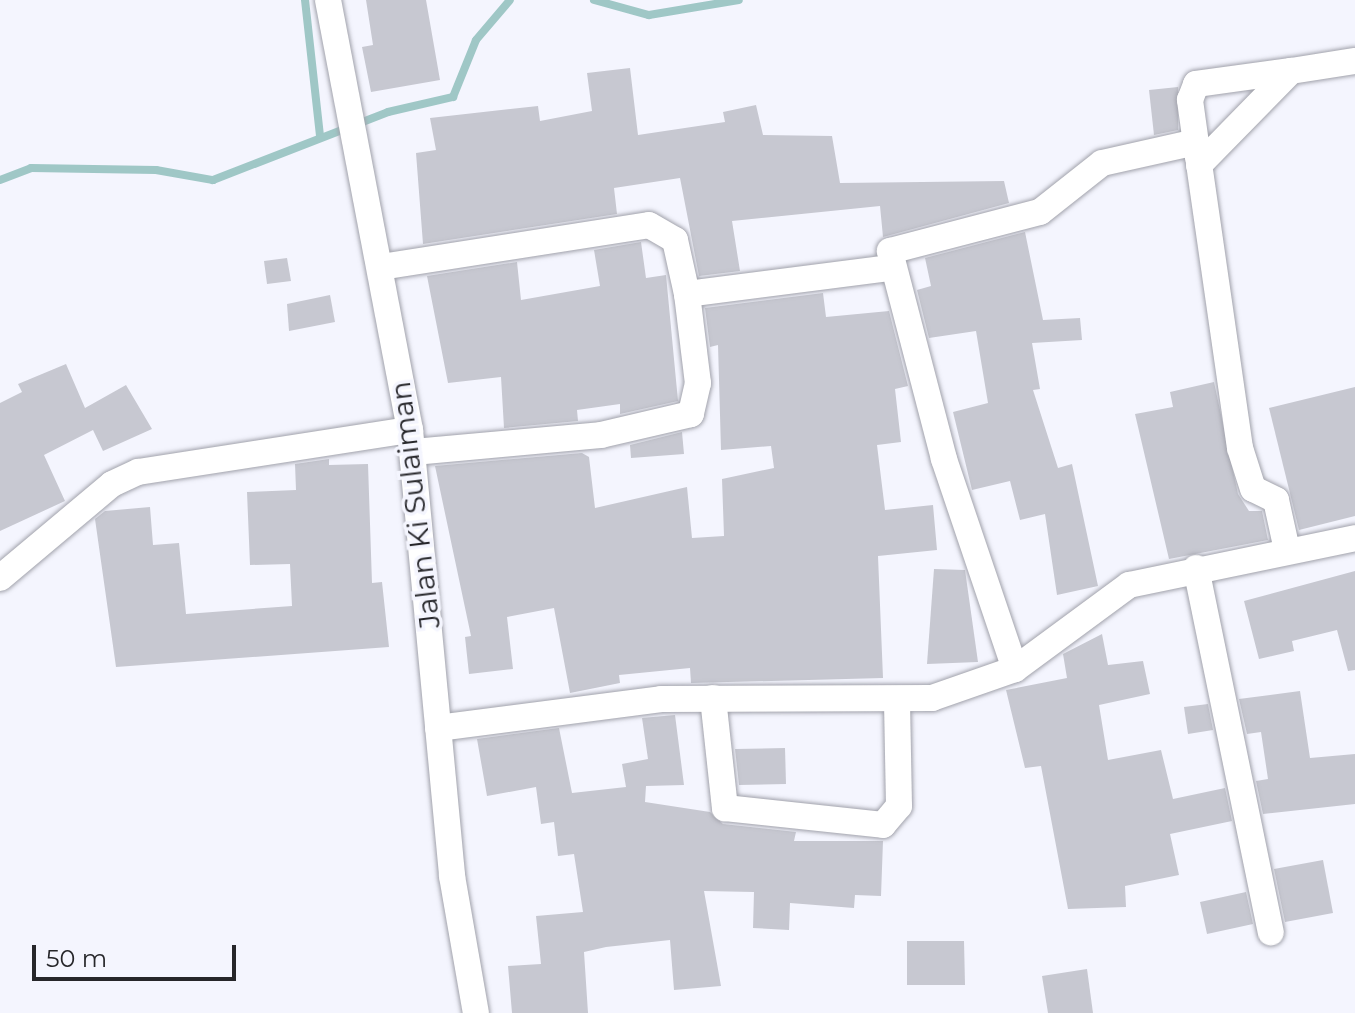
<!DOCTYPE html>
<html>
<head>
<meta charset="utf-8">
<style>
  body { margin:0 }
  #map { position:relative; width:1355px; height:1013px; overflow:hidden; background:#f4f5fe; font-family:Montserrat,sans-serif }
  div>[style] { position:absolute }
  .stream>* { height:8px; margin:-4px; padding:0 4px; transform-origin:4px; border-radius:4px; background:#9fc7c6 }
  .building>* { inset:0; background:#c7c8d1 }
  .roads { filter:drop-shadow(0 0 2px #a1a2ab) drop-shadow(0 0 2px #a1a2ab) }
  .street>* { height:26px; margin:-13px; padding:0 13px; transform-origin:13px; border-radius:13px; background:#fff }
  span { translate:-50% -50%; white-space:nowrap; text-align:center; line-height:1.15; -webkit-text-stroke:7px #f4f5fe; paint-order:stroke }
  .street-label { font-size:28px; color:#26262a }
  .scale { position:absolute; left:32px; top:945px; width:204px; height:36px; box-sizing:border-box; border:4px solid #26262a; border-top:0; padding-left:10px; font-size:24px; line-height:28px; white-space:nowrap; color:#26262a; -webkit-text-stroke:6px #f4f5fe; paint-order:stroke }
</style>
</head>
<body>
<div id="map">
  <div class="stream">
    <div style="left:305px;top:0;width:137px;rotate:83.7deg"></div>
    <div style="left:594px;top:0;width:57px;rotate:15.3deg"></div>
    <div style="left:649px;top:15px;width:91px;rotate:-9.5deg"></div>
    <div style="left:0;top:180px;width:33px;rotate:-21deg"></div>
    <div style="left:31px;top:168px;width:125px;rotate:0.9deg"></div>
    <div style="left:156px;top:170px;width:58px;rotate:10deg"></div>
    <div style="left:213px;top:180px;width:188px;rotate:-21.2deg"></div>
    <div style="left:388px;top:112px;width:67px;rotate:-13deg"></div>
    <div style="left:453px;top:97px;width:61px;rotate:-68deg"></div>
    <div style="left:476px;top:40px;width:52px;rotate:-49.6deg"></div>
  </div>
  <div class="building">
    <div style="clip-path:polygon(366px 0,426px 0,440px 80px,371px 92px,362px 47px,373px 45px)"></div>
    <div style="clip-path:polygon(630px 68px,638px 135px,725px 122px,723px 112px,756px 105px,763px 135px,832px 136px,840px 183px,1004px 181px,1009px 203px,883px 237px,880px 206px,732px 221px,740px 271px,699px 276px,680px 178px,614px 188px,617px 214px,423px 244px,416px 153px,436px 150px,430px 118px,538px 106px,540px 121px,592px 111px,587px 73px)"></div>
    <div style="clip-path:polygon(1178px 87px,1178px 130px,1154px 135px,1149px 90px)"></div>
    <div style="clip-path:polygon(1025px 232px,1043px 320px,1080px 318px,1082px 340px,1032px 343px,1040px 389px,1033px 390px,1058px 468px,1072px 464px,1098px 586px,1057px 595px,1045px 514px,1020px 520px,1010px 481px,972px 490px,953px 412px,988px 403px,976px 331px,929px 338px,917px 290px,931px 286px,925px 258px)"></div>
    <div style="clip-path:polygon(641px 242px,646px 278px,666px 275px,678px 401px,620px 414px,620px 404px,577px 410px,578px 421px,504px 428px,501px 377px,448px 383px,427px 276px,517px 262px,521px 300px,600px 286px,594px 250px)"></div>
    <div style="clip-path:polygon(287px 258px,291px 281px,267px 284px,264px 261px)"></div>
    <div style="clip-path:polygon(823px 293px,826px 317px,889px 311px,908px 386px,895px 389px,901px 442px,877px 445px,885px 510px,933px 505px,937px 550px,878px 556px,883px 678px,691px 683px,690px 668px,619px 675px,620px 683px,570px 693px,554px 608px,507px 617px,513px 669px,469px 674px,465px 637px,471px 636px,435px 466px,582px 453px,589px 457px,595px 508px,687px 487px,692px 538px,724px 536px,722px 479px,774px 468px,771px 446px,721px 450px,718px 345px,710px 347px,705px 308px)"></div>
    <div style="clip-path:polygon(330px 295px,335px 322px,289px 331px,287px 304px)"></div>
    <div style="clip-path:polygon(66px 364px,85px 408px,126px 385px,152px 429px,103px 451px,93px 430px,44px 455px,65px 501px,0 531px,0 403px,22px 392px,18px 384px)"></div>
    <div style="clip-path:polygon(1214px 382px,1238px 494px,1249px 511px,1262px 511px,1268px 540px,1169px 559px,1135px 414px,1173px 407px,1170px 392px)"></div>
    <div style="clip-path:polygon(1355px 387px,1355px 516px,1299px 530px,1269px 408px)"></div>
    <div style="clip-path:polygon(682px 432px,684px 454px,631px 458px,630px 445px)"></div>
    <div style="clip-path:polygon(329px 459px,329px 465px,368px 464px,372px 583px,382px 582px,389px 647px,116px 667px,95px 519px,105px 511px,150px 507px,153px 545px,179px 543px,186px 614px,292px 606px,290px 564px,250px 565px,247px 492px,296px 490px,295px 464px)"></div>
    <div style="clip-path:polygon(934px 569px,965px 570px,978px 662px,927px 664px)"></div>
    <div style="clip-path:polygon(1355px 571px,1355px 670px,1348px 671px,1337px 630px,1292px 641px,1294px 651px,1259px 659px,1244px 601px)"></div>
    <div style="clip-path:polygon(1102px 634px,1108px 665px,1143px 661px,1150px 694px,1099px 705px,1108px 760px,1161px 750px,1173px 799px,1225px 788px,1232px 821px,1170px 834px,1179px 875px,1125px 886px,1126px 907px,1068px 909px,1041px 766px,1025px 768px,1006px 690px,1067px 678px,1063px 654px)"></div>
    <div style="clip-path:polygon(1300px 691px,1310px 758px,1355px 754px,1355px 804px,1263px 814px,1256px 781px,1268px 779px,1261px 732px,1247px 734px,1239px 699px)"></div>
    <div style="clip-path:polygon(1208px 704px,1213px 730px,1188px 734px,1184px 707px)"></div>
    <div style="clip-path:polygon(675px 715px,684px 785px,646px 786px,645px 802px,710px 812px,723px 824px,796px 832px,794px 841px,883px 841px,881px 896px,855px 895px,854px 908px,790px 903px,789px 930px,753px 928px,754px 892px,704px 891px,721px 986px,674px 990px,670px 940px,606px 947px,584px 952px,588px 1013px,512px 1013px,508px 966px,541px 964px,536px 916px,583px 912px,574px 854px,558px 856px,554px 822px,541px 824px,536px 787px,487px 796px,477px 739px,559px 728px,572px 793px,626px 787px,622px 764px,648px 759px,642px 718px)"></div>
    <div style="clip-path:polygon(785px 748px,786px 784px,739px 785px,735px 749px)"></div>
    <div style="clip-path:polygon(1323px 860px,1333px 913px,1285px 922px,1274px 869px)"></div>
    <div style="clip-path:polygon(1246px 892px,1253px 924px,1207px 934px,1200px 902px)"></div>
    <div style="clip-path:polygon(907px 941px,964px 941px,965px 985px,907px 985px)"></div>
    <div style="clip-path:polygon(1087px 969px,1093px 1013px,1048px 1013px,1042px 976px)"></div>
  </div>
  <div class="roads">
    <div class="street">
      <div style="left:328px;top:0;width:438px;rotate:79.2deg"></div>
      <div style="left:410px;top:430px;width:448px;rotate:84.6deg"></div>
      <div style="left:452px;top:876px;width:139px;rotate:80.1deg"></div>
      <div style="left:1198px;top:158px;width:59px;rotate:-97.9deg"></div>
      <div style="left:1190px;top:100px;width:17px;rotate:-69deg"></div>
      <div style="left:1196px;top:84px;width:96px;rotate:-7.8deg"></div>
      <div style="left:381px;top:267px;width:271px;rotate:-8.9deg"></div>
      <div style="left:649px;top:225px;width:30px;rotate:30deg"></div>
      <div style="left:675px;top:240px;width:55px;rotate:77.5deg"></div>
      <div style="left:687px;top:294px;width:90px;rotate:83deg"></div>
      <div style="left:698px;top:383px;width:32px;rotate:103deg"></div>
      <div style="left:691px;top:414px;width:92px;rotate:166.9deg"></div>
      <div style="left:601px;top:435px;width:189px;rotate:174.8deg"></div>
      <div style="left:687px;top:294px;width:204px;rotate:-7.3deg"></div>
      <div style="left:1287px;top:550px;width:51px;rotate:-102.4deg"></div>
      <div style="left:1276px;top:500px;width:25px;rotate:-154deg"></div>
      <div style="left:1253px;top:489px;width:43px;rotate:-107.6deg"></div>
      <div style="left:1240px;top:448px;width:286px;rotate:-98.2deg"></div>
      <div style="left:1199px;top:165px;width:132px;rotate:-45.6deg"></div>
      <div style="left:1291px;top:71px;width:65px;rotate:-8.9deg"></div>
      <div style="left:1196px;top:568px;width:372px;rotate:78.4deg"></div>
      <div style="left:0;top:578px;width:146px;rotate:-40deg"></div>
      <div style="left:112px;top:484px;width:29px;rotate:-25deg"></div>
      <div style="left:138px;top:472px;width:275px;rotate:-8.8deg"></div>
      <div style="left:1015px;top:669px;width:222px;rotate:-108.7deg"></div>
      <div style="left:944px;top:459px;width:215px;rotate:-104.6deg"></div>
      <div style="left:890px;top:251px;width:155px;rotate:-14.6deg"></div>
      <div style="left:1040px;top:212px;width:79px;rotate:-38.3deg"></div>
      <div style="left:1102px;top:163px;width:96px;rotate:-12.6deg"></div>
      <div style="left:713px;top:698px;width:111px;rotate:83.8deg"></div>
      <div style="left:725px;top:808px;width:159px;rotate:6.1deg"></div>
      <div style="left:883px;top:825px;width:25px;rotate:-50deg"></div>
      <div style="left:899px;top:806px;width:106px;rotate:-91.1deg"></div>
      <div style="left:438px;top:728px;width:225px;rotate:-7.4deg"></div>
      <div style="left:661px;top:699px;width:271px;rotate:-0.2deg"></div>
      <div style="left:932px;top:698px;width:88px;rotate:-19.3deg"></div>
      <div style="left:1015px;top:669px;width:142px;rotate:-36.4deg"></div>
      <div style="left:1129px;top:585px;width:231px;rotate:-11.7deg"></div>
    </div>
  </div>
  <div class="street-label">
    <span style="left:415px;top:505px;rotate:-97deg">Jalan Ki Sulaiman</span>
  </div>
  <div class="scale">50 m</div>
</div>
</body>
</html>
